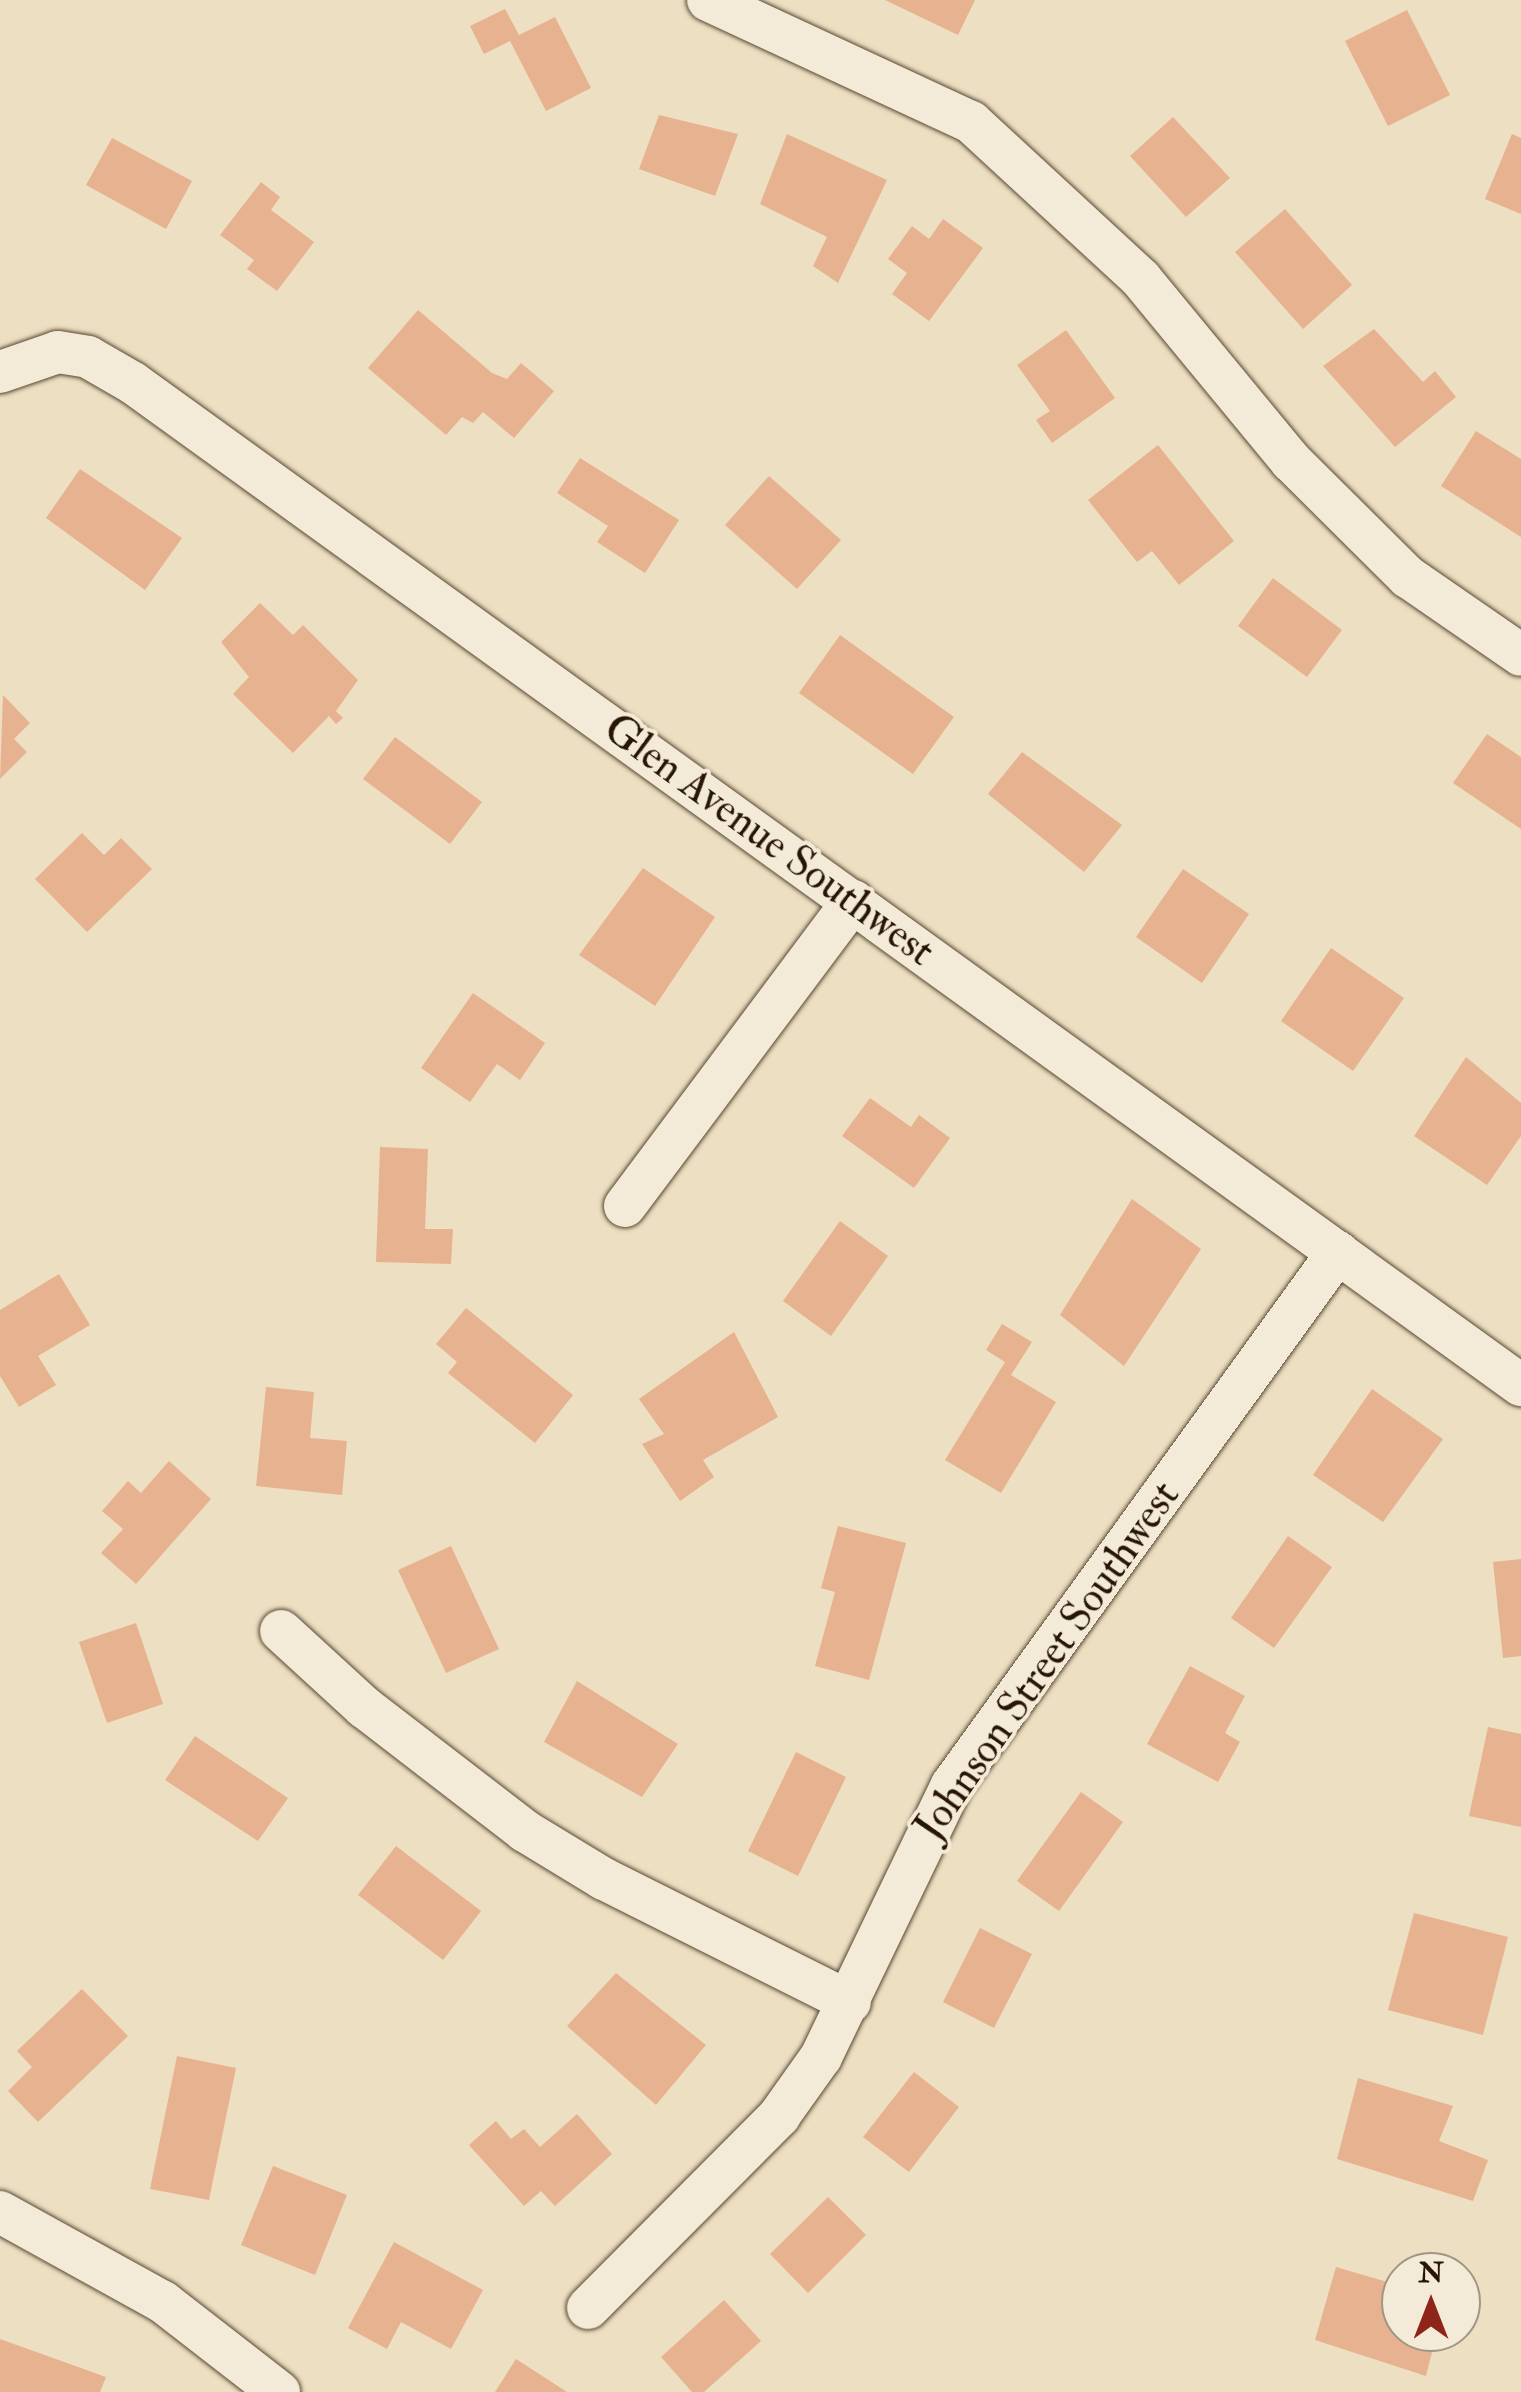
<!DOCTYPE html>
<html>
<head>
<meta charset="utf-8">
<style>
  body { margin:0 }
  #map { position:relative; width:1521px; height:2392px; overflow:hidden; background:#eddfc1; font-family:"IM FELL Double Pica",serif }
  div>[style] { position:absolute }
  .building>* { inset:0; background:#e7b28f }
  .roads { filter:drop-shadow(0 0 2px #594833) drop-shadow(0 0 2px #594833) }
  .minor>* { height:42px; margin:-21px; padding:0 21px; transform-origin:21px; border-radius:21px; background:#f3ead7 }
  span { translate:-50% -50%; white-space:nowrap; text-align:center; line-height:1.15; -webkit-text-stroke:8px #f3ead7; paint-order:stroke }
  .street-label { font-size:42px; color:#281604 }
  .north { position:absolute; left:1381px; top:2252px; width:100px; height:100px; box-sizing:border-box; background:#f3ead7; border:2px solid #a29583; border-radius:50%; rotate:0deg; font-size:28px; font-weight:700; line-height:40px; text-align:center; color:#281604 }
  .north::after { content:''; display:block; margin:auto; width:35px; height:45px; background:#8f2418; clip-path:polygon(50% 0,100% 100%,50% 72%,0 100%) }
</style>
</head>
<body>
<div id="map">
  <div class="building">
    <div style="clip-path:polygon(885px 0,975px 0,958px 35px)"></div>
    <div style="clip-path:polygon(505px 9px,519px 35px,555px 17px,591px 88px,546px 111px,510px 41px,484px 54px,470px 26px)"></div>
    <div style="clip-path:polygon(1407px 10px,1450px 95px,1388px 126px,1345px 41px)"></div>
    <div style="clip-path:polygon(659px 115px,738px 134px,715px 196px,639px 169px)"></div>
    <div style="clip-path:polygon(1173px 117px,1230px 178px,1186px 217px,1130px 156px)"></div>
    <div style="clip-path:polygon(787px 134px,887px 180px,838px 283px,813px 266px,827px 237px,760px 204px)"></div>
    <div style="clip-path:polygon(1512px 134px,1521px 138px,1521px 214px,1485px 199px)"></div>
    <div style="clip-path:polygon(112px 138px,192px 181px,166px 229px,86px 185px)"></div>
    <div style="clip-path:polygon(261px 182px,280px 197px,271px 210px,314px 242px,277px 291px,247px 269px,254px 260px,220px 235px)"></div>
    <div style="clip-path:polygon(1285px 209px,1352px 285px,1303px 329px,1235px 252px)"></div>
    <div style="clip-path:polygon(943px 219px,983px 248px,929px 321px,892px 294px,907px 273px,888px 259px,912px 226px,929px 239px)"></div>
    <div style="clip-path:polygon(418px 310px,492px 373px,507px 379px,521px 363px,554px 391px,514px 438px,483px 412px,473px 423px,462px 417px,446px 435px,368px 368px)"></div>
    <div style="clip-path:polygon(1374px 329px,1423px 382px,1435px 371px,1456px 397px,1395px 447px,1323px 366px)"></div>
    <div style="clip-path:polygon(1066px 330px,1115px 398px,1052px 443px,1036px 420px,1050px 411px,1017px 365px)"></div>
    <div style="clip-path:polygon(1476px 431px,1521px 459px,1521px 537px,1441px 486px)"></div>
    <div style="clip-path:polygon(1158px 445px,1234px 541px,1179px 585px,1152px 551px,1137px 562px,1088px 500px)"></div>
    <div style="clip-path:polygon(580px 458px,679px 520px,645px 573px,597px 542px,608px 526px,557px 493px)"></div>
    <div style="clip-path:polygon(80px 469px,182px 538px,145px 590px,46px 518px)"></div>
    <div style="clip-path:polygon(769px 476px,841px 540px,797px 589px,725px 525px)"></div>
    <div style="clip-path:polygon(1273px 578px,1342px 630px,1307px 677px,1238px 626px)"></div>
    <div style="clip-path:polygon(260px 603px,293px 635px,303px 625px,358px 680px,336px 711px,343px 718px,336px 724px,329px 716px,293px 753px,233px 694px,249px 677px,221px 642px)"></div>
    <div style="clip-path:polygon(840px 635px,954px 717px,913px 774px,799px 693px)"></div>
    <div style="clip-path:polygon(3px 695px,30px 723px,14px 739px,27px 752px,0 779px)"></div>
    <div style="clip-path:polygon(1487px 734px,1521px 757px,1521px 829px,1453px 783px)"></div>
    <div style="clip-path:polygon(395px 737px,482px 802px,450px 844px,363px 779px)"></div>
    <div style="clip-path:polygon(1022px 752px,1122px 825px,1084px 872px,988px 794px)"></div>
    <div style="clip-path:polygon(82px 833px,104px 855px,121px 838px,152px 869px,87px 932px,35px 879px)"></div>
    <div style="clip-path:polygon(643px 868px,715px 917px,655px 1006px,579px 955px)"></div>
    <div style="clip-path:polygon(1183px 869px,1249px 914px,1202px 983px,1136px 937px)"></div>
    <div style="clip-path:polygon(1331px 948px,1404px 998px,1353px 1071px,1281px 1021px)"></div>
    <div style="clip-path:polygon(473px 993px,545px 1043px,520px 1080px,497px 1064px,470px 1102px,421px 1068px)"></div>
    <div style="clip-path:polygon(1466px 1057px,1521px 1103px,1521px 1136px,1487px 1185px,1414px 1136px)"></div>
    <div style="clip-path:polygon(870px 1098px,911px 1127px,919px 1115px,950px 1138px,914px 1188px,842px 1136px)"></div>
    <div style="clip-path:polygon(380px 1147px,428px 1149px,425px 1229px,453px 1229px,451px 1264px,376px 1262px)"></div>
    <div style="clip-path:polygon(1132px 1199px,1201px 1249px,1124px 1366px,1060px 1315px)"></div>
    <div style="clip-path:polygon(840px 1221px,888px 1256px,831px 1336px,783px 1301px)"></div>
    <div style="clip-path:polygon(59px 1274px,90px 1325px,38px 1356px,56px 1385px,19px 1407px,0 1376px,0 1310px)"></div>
    <div style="clip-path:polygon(466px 1308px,573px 1395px,535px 1443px,448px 1373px,457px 1362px,436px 1344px)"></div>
    <div style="clip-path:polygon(1002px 1324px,1032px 1342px,1011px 1375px,1056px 1402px,1001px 1493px,945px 1460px,1005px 1362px,986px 1350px)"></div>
    <div style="clip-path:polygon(734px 1332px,778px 1417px,703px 1460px,714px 1477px,680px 1501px,642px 1444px,664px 1434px,639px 1399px)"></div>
    <div style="clip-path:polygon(266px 1387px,314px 1392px,310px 1438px,347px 1441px,342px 1495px,256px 1486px)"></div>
    <div style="clip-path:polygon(1372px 1389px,1443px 1439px,1383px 1522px,1313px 1475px)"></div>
    <div style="clip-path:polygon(169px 1461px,211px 1499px,136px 1584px,101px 1553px,123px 1529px,102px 1511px,128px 1481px,141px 1493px)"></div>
    <div style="clip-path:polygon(838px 1526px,906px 1543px,869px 1680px,815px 1666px,835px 1592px,821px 1588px)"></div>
    <div style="clip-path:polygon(1288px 1536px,1332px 1567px,1274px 1648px,1231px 1618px)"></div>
    <div style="clip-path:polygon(451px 1546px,499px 1649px,446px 1673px,398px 1570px)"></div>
    <div style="clip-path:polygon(1521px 1559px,1521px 1656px,1503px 1658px,1493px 1562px)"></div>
    <div style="clip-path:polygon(136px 1623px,163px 1704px,107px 1723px,79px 1642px)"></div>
    <div style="clip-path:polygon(1190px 1666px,1245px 1696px,1225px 1733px,1240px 1742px,1218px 1782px,1147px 1744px)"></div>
    <div style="clip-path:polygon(577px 1681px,678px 1744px,642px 1797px,544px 1742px)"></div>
    <div style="clip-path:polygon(1488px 1727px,1521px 1734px,1521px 1827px,1469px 1816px)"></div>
    <div style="clip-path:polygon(195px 1736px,288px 1798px,258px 1841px,165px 1780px)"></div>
    <div style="clip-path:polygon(796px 1752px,846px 1777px,798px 1876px,748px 1851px)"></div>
    <div style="clip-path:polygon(1081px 1792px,1123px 1822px,1059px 1911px,1017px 1881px)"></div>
    <div style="clip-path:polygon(396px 1846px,481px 1911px,443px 1960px,358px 1895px)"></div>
    <div style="clip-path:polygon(1414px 1913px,1508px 1937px,1483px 2035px,1388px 2010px)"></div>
    <div style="clip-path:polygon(980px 1928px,1032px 1954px,994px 2028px,943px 2002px)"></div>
    <div style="clip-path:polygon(616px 1973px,706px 2045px,656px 2105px,567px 2026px)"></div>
    <div style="clip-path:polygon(82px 1989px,128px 2036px,38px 2122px,8px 2091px,32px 2067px,17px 2051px)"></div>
    <div style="clip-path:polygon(177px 2056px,236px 2068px,209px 2200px,150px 2189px)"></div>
    <div style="clip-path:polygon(914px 2072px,959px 2107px,909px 2172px,863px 2137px)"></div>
    <div style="clip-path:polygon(1358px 2078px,1453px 2106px,1439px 2141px,1488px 2160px,1473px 2201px,1337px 2159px)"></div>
    <div style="clip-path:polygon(577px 2114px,612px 2154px,555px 2206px,541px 2191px,524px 2206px,469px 2145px,496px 2121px,511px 2139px,524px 2129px,540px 2147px)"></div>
    <div style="clip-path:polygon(273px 2166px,347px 2195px,315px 2275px,241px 2245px)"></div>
    <div style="clip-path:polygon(828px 2197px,866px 2235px,808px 2293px,770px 2254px)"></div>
    <div style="clip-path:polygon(394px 2242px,483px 2290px,451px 2349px,401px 2322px,387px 2349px,348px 2328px)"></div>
    <div style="clip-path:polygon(1336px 2267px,1401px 2286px,1401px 2332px,1437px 2332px,1426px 2376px,1315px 2340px)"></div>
    <div style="clip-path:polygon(724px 2300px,761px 2341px,704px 2392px,692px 2392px,661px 2357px)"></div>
    <div style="clip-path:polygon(0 2339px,106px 2377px,100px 2392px,0 2392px)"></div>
    <div style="clip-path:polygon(516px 2359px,567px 2392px,495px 2392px)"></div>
  </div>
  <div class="roads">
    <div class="minor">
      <div style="left:708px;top:0;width:290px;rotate:24.9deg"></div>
      <div style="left:971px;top:122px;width:231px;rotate:42.7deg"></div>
      <div style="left:1141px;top:279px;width:236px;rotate:50.5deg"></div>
      <div style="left:1291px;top:461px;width:165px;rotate:44.8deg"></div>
      <div style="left:1408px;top:577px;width:137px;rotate:34.6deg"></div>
      <div style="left:0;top:372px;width:61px;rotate:-19deg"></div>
      <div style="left:58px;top:352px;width:30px;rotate:9deg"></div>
      <div style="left:88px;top:357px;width:52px;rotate:30deg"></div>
      <div style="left:133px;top:383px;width:1712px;rotate:35.83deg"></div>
      <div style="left:625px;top:1206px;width:381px;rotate:-53.2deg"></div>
      <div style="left:281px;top:1631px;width:113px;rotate:42.5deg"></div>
      <div style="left:364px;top:1707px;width:203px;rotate:37.6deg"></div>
      <div style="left:525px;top:1831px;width:92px;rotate:31.3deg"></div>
      <div style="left:604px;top:1879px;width:275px;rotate:26.6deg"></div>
      <div style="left:0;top:2212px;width:186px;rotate:28.9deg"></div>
      <div style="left:163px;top:2302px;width:147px;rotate:37.8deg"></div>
      <div style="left:588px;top:2308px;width:271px;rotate:-45.1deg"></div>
      <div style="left:779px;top:2116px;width:72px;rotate:-54.6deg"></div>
      <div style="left:821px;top:2057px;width:302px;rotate:-64.3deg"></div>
      <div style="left:952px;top:1785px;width:658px;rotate:-54.09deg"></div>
    </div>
  </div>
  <div class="street-label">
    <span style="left:769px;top:840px;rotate:36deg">Glen Avenue Southwest</span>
    <span style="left:1047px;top:1661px;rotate:-55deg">Johnson Street Southwest</span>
  </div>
  <div class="north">N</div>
</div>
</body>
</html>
